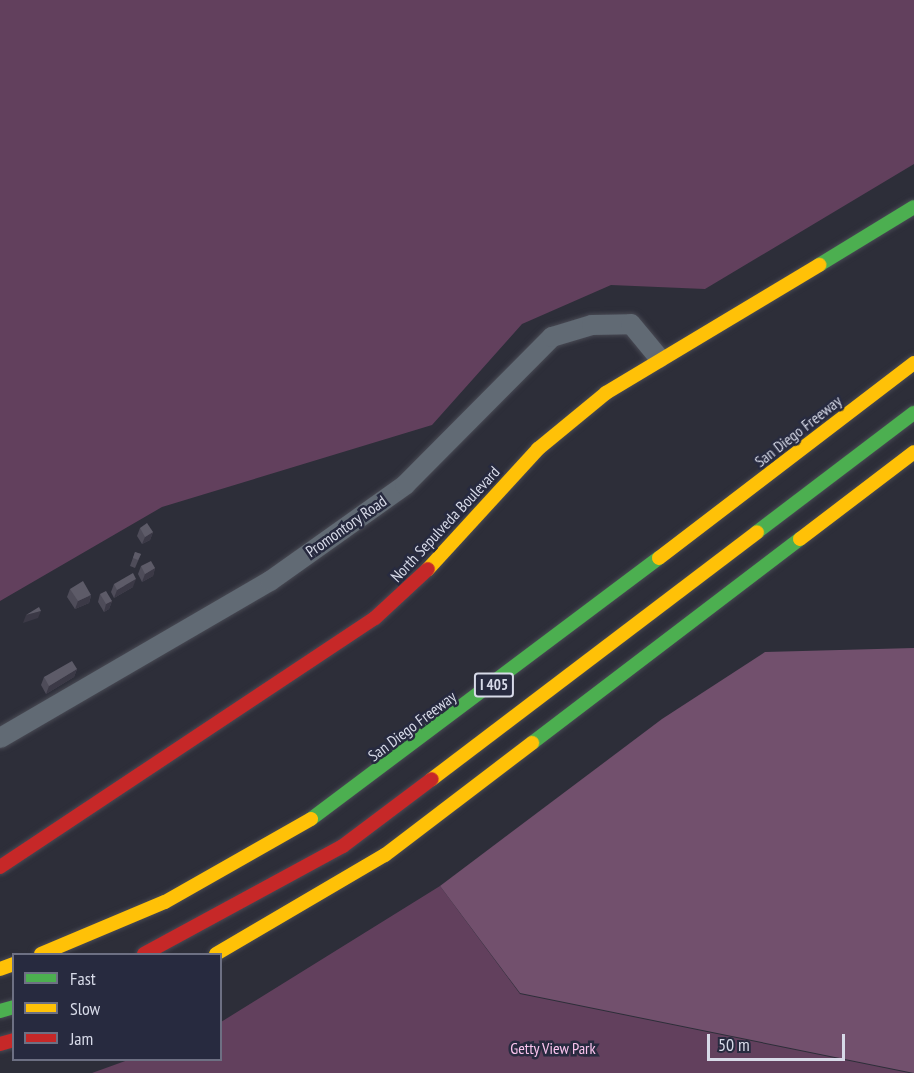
<!DOCTYPE html>
<html>
<head>
<meta charset="utf-8">
<style>
  body { margin:0 }
  #map { position:relative; width:914px; height:1073px; overflow:hidden; background:#2d2e39; font-family:"PT Sans Narrow",sans-serif }
  div>[style] { position:absolute }
  .green>* { inset:0; background:#62405d }
  .forest>* { inset:0; background:#72506d }
  .roads { filter:drop-shadow(0 0 2px #494a54) drop-shadow(0 0 2px #494a54) }
  .street>* { height:20px; margin:-10px; padding:0 10px; transform-origin:10px; border-radius:10px; background:#616a74 }
  .fast>* { height:14px; margin:-7px; padding:0 7px; transform-origin:7px; border-radius:7px; background:#4caf50 }
  .slow>* { height:14px; margin:-7px; padding:0 7px; transform-origin:7px; border-radius:7px; background:#ffc107 }
  .jam>* { height:14px; margin:-7px; padding:0 7px; transform-origin:7px; border-radius:7px; background:#c62828 }
  .wall>* { inset:0; background:#4e4c59 }
  .shaded-wall>* { inset:0; background:#3b3946 }
  .building>* { inset:0; background:#5d5b68 }
  span { translate:-50% -50%; white-space:nowrap; text-align:center; line-height:1.15; -webkit-text-stroke:5px #272a3f; paint-order:stroke }
  .shield-label span { padding:2px 4px; background:#272a3f; border:2px solid; border-radius:4px; -webkit-text-stroke-width:0 }
  .shield-label { font-size:15px; color:#d7dae8; font-weight:700 }
  .street-label { font-size:16px; color:#d7dae8 }
  .park-label { font-size:16px; color:#fac4ee }
  .legend { position:absolute; left:12px; top:953px; width:210px; height:108px; box-sizing:border-box; background:#272a3f; border:2px solid #6d7083; margin:0; padding:8px 10px; list-style:none; font-size:18px; color:#d7dae8 }
  .legend li { display:flex; align-items:center; gap:12px; height:30px }
  .legend b { width:30px; border:2px solid #6d7083 }
  .scale { position:absolute; left:707px; top:1034px; width:138px; height:27px; box-sizing:border-box; border:3px solid #d7dae8; border-top:0; padding-left:8px; font-size:18px; line-height:21px; white-space:nowrap; color:#d7dae8; -webkit-text-stroke:4px #272a3f; paint-order:stroke }
</style>
</head>
<body>
<div id="map">
  <div class="green">
    <div style="clip-path:polygon(0 0,914px 0,914px 164px,705px 289px,611px 285px,522px 324px,432px 425px,162px 507px,0 601px)"></div>
    <div style="clip-path:polygon(440px 886px,520px 994px,909px 1073px,92px 1073px,128px 1060px,220px 1060px,221px 1022px)"></div>
  </div>
  <div class="forest">
    <div style="clip-path:polygon(914px 648px,914px 1073px,520px 993px,440px 886px,662px 719px,765px 652px)"></div>
  </div>
  <div class="roads">
    <div class="street">
      <div style="left:0;top:738px;width:312px;rotate:-30.2deg"></div>
      <div style="left:270px;top:581px;width:166px;rotate:-35.4deg"></div>
      <div style="left:405px;top:485px;width:209px;rotate:-45.2deg"></div>
      <div style="left:552px;top:337px;width:42px;rotate:-16.7deg"></div>
      <div style="left:592px;top:325px;width:39px;rotate:-1deg"></div>
      <div style="left:631px;top:324px;width:44px;rotate:50.5deg"></div>
    </div>
    <div class="fast">
      <div style="left:819px;top:265px;width:111px;rotate:-31.4deg"></div>
      <div style="left:757px;top:532px;width:197px;rotate:-37.2deg"></div>
      <div style="left:532px;top:743px;width:337px;rotate:-37.3deg"></div>
      <div style="left:311px;top:819px;width:435px;rotate:-36.9deg"></div>
      <div style="left:0;top:1011px;width:15px;rotate:-16deg"></div>
    </div>
    <div class="slow">
      <div style="left:800px;top:539px;width:143px;rotate:-37.3deg"></div>
      <div style="left:659px;top:558px;width:321px;rotate:-37.4deg"></div>
      <div style="left:428px;top:569px;width:163px;rotate:-47.5deg"></div>
      <div style="left:538px;top:449px;width:88px;rotate:-39.5deg"></div>
      <div style="left:606px;top:393px;width:249px;rotate:-31deg"></div>
      <div style="left:432px;top:779px;width:408px;rotate:-37.2deg"></div>
      <div style="left:41px;top:954px;width:134px;rotate:-22.8deg"></div>
      <div style="left:165px;top:902px;width:168px;rotate:-29.6deg"></div>
      <div style="left:216px;top:954px;width:196px;rotate:-30.4deg"></div>
      <div style="left:385px;top:855px;width:185px;rotate:-37.3deg"></div>
      <div style="left:0;top:969px;width:15px;rotate:-20deg"></div>
    </div>
    <div class="jam">
      <div style="left:0;top:867px;width:450px;rotate:-33.6deg"></div>
      <div style="left:375px;top:618px;width:72px;rotate:-42.8deg"></div>
      <div style="left:144px;top:954px;width:226px;rotate:-28.5deg"></div>
      <div style="left:343px;top:846px;width:111px;rotate:-37deg"></div>
      <div style="left:0;top:1044px;width:15px;rotate:-16deg"></div>
    </div>
  </div>
  <div class="wall">
    <div style="clip-path:polygon(140px 528px,153px 532px,150px 540px,142px 544px,137px 536px)"></div>
    <div style="clip-path:polygon(135px 552px,141px 554px,135px 568px,130px 566px)"></div>
    <div style="clip-path:polygon(141px 566px,155px 568px,153px 576px,142px 582px,138px 574px)"></div>
    <div style="clip-path:polygon(114px 584px,133px 587px,114px 598px,111px 592px)"></div>
    <div style="clip-path:polygon(70px 589px,91px 596px,89px 603px,75px 609px,67px 597px)"></div>
    <div style="clip-path:polygon(100px 594px,112px 601px,109px 609px,104px 612px,98px 602px)"></div>
    <div style="clip-path:polygon(77px 669px,74px 677px,46px 694px,41px 685px,44px 677px)"></div>
  </div>
  <div class="shaded-wall">
    <div style="clip-path:polygon(153px 532px,150px 540px,142px 544px,145px 537px)"></div>
    <div style="clip-path:polygon(155px 568px,153px 576px,142px 582px,145px 574px)"></div>
    <div style="clip-path:polygon(136px 579px,133px 587px,114px 598px,117px 590px)"></div>
    <div style="clip-path:polygon(91px 595px,89px 603px,75px 609px,78px 601px)"></div>
    <div style="clip-path:polygon(112px 601px,109px 609px,104px 612px,106px 604px)"></div>
    <div style="clip-path:polygon(41px 611px,38px 618px,23px 623px,26px 615px)"></div>
    <div style="clip-path:polygon(77px 669px,74px 677px,46px 694px,49px 686px)"></div>
  </div>
  <div class="building">
    <div style="clip-path:polygon(147px 523px,153px 532px,145px 537px,140px 528px)"></div>
    <div style="clip-path:polygon(135px 552px,141px 554px,138px 560px,133px 558px)"></div>
    <div style="clip-path:polygon(151px 561px,155px 568px,145px 574px,141px 566px)"></div>
    <div style="clip-path:polygon(133px 573px,136px 579px,117px 590px,114px 584px)"></div>
    <div style="clip-path:polygon(83px 581px,91px 595px,78px 601px,70px 589px)"></div>
    <div style="clip-path:polygon(106px 591px,112px 601px,106px 604px,100px 594px)"></div>
    <div style="clip-path:polygon(39px 607px,41px 611px,26px 615px)"></div>
    <div style="clip-path:polygon(72px 661px,77px 669px,49px 686px,44px 677px)"></div>
  </div>
  <div class="shield-label">
    <span style="left:494px;top:685px">I 405</span>
  </div>
  <div class="street-label">
    <span style="left:798px;top:431px;rotate:-38deg">San Diego Freeway</span>
    <span style="left:445px;top:524px;rotate:-47deg">North Sepulveda Boulevard</span>
    <span style="left:346px;top:526px;rotate:-35deg">Promontory Road</span>
    <span style="left:412px;top:726px;rotate:-37deg">San Diego Freeway</span>
  </div>
  <div class="park-label">
    <span style="left:553px;top:1048px">Getty View Park</span>
  </div>
  <ul class="legend">
  <li><b style="height:8px;background:#4caf50"></b>Fast</li>
  <li><b style="height:8px;background:#ffc107"></b>Slow</li>
  <li><b style="height:8px;background:#c62828"></b>Jam</li>
  </ul>
  <div class="scale">50 m</div>
</div>
</body>
</html>
